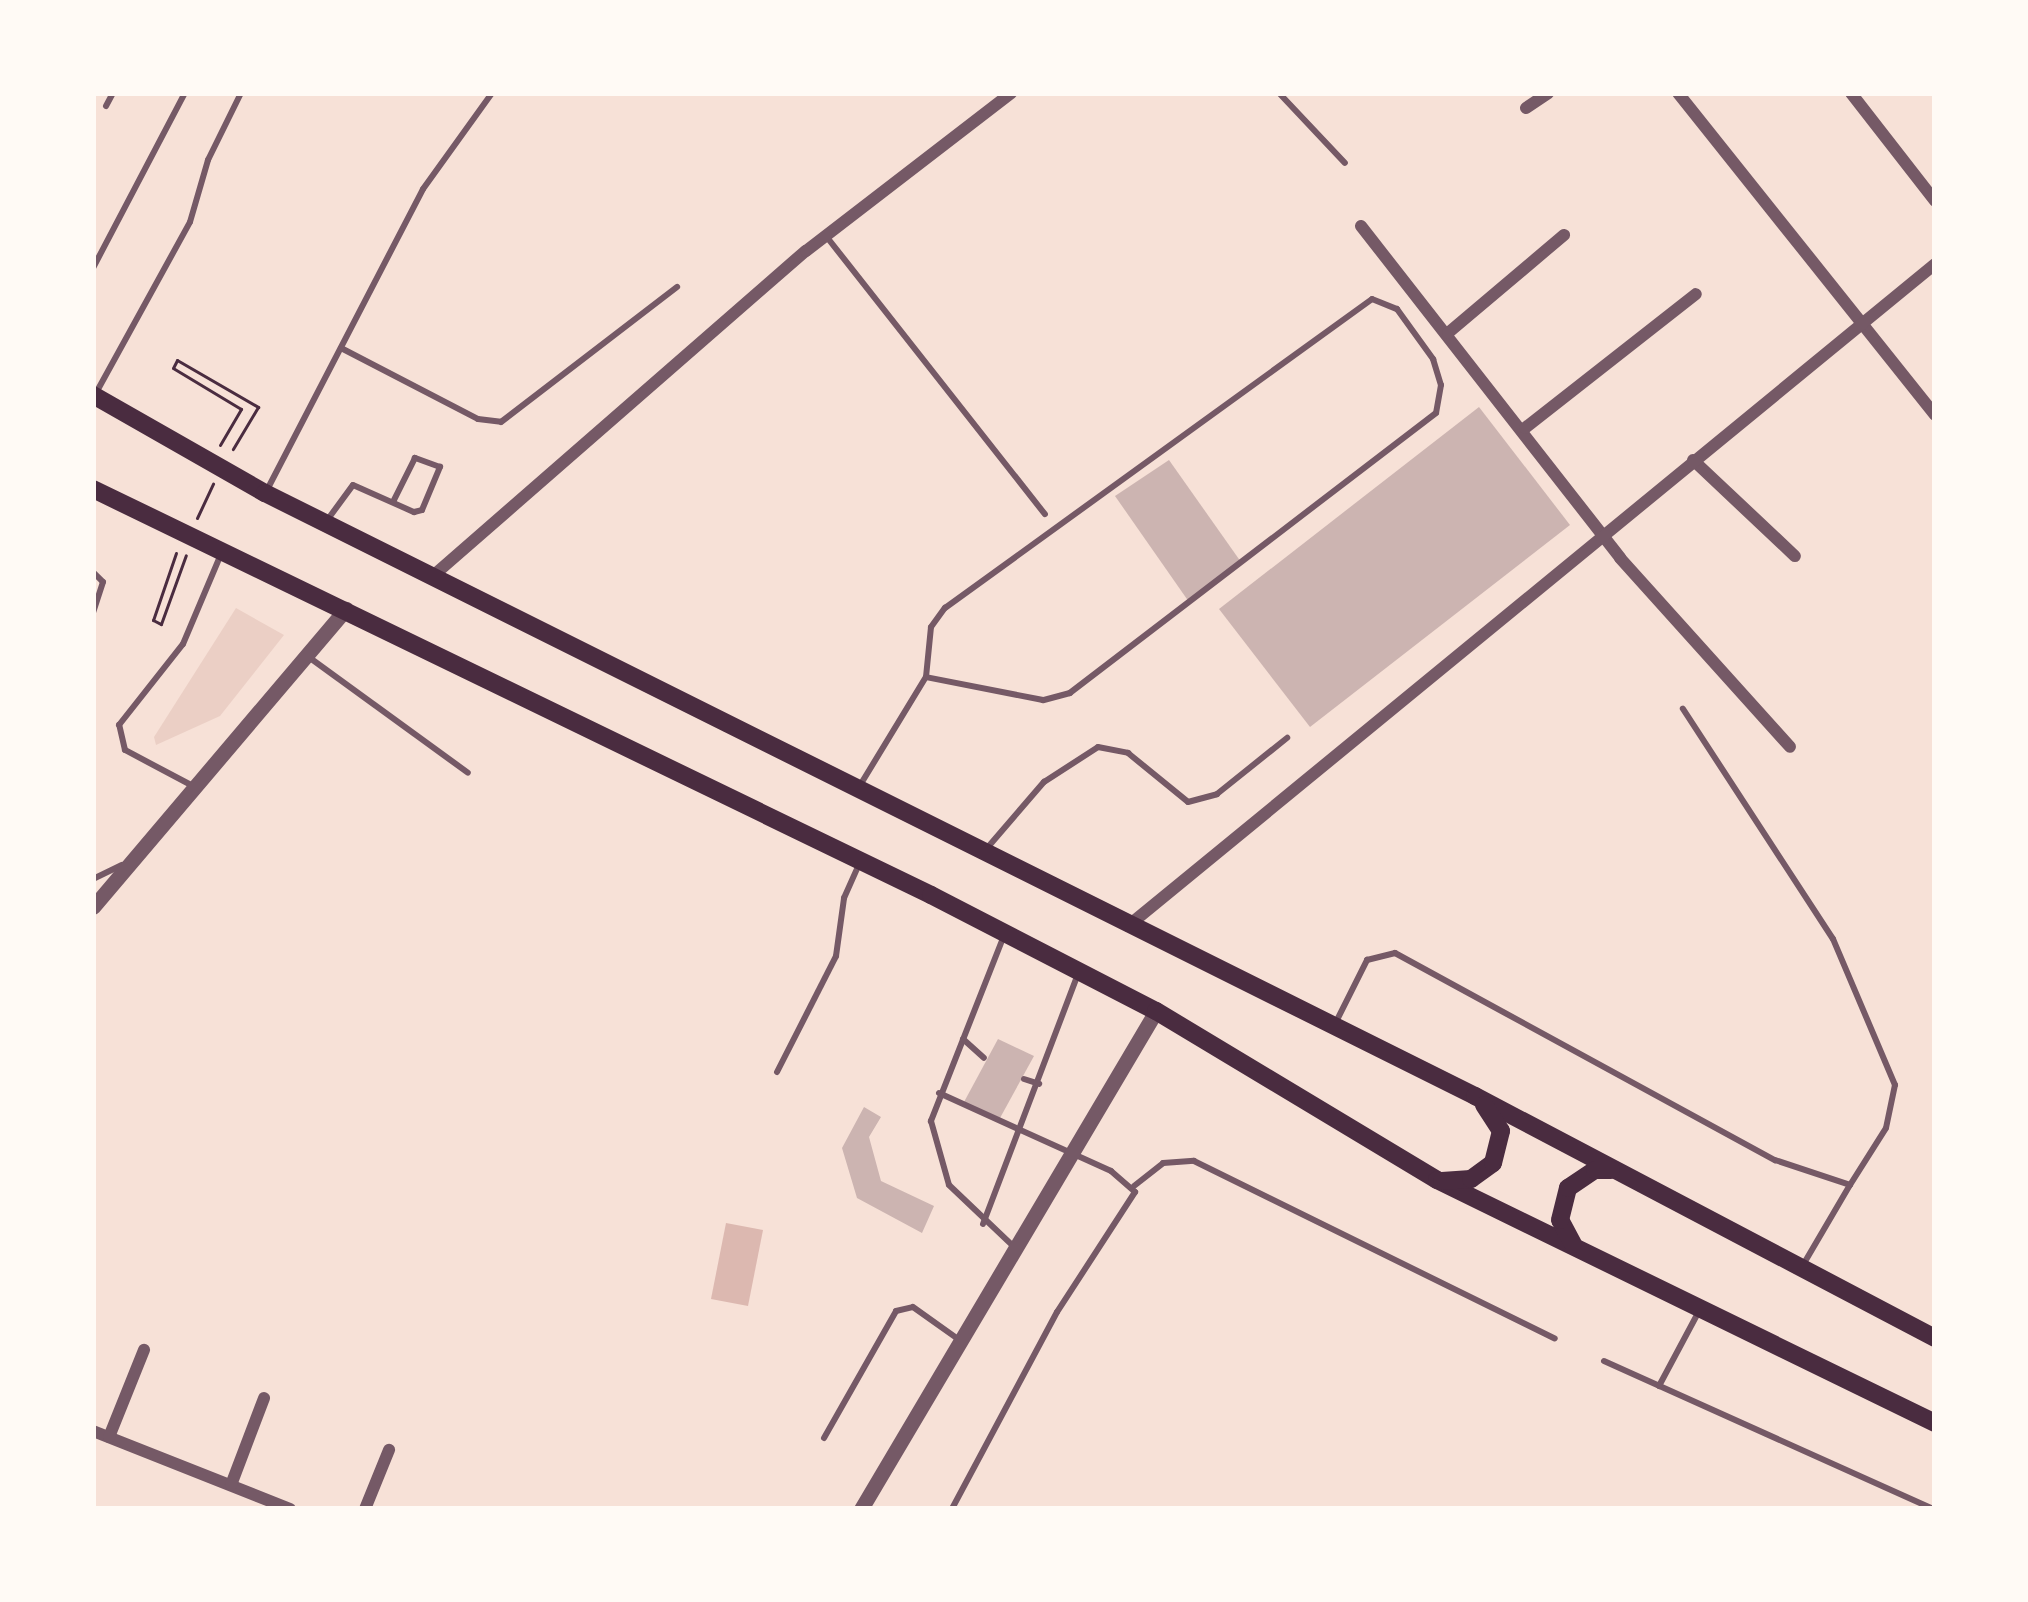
<!DOCTYPE html>
<html>
<head>
<meta charset="utf-8">
<style>
  body { margin:0 }
  #map { position:relative; width:2028px; height:1602px; overflow:hidden; background:#f7e1d7; font-family:Helvetica,sans-serif }
  div>[style] { position:absolute }
  .green>* { inset:0; background:#ebcfc5 }
  .water>* { inset:0; background:#dcb8b0 }
  .building>* { inset:0; background:#ccb4b1 }
  .path>* { height:3px; margin:-1.5px; padding:0 1.5px; transform-origin:1.5px; border-radius:1.5px; background:#4a2c40 }
  .service>* { height:6px; margin:-3px; padding:0 3px; transform-origin:3px; border-radius:3px; background:#755966 }
  .minor>* { height:12px; margin:-6px; padding:0 6px; transform-origin:6px; border-radius:6px; background:#755966 }
  .tertiary>* { height:15px; margin:-7.5px; padding:0 7.5px; transform-origin:7.5px; border-radius:7.5px; background:#755966 }
  .trunk>* { height:18px; margin:-9px; padding:0 9px; transform-origin:9px; border-radius:9px; background:#4a2c40 }
  span { translate:-50% -50%; white-space:nowrap; text-align:center; line-height:1.15; -webkit-text-stroke:9px #fffaf5; paint-order:stroke }
  .frame { position:absolute; inset:0; border:96px solid #fffaf5; pointer-events:none }
</style>
</head>
<body>
<div id="map">
  <div class="green">
    <div style="clip-path:polygon(236px 608px,284px 635px,220px 716px,156px 745px,154px 737px)"></div>
  </div>
  <div class="water">
    <div style="clip-path:polygon(726px 1223px,763px 1230px,748px 1306px,711px 1299px)"></div>
  </div>
  <div class="building">
    <div style="clip-path:polygon(1479px 407px,1570px 525px,1310px 727px,1219px 609px)"></div>
    <div style="clip-path:polygon(1169px 460px,1241px 562px,1189px 602px,1115px 496px)"></div>
    <div style="clip-path:polygon(998px 1039px,1034px 1056px,1000px 1118px,964px 1102px)"></div>
    <div style="clip-path:polygon(864px 1107px,881px 1117px,869px 1137px,881px 1181px,934px 1206px,922px 1233px,857px 1198px,842px 1148px)"></div>
  </div>
  <div class="path">
    <div style="left:220px;top:445px;width:42px;rotate:-59.7deg"></div>
    <div style="left:241px;top:409px;width:79px;rotate:-148.9deg"></div>
    <div style="left:173px;top:368px;width:9px;rotate:-63deg"></div>
    <div style="left:177px;top:360px;width:94px;rotate:30.1deg"></div>
    <div style="left:258px;top:407px;width:49px;rotate:120.8deg"></div>
    <div style="left:197px;top:518px;width:38px;rotate:-65deg"></div>
    <div style="left:176px;top:553px;width:71px;rotate:108.9deg"></div>
    <div style="left:153px;top:620px;width:9px;rotate:27deg"></div>
    <div style="left:161px;top:624px;width:73px;rotate:-70.1deg"></div>
  </div>
  <div class="service">
    <div style="left:1279px;top:93px;width:96px;rotate:46.7deg"></div>
    <div style="left:106px;top:106px;width:15px;rotate:-62deg"></div>
    <div style="left:826px;top:236px;width:354px;rotate:51.8deg"></div>
    <div style="left:93px;top:268px;width:198px;rotate:-62.3deg"></div>
    <div style="left:341px;top:348px;width:154px;rotate:27.4deg"></div>
    <div style="left:478px;top:419px;width:23px;rotate:7deg"></div>
    <div style="left:501px;top:422px;width:222px;rotate:-37.5deg"></div>
    <div style="left:96px;top:393px;width:195px;rotate:-61.2deg"></div>
    <div style="left:190px;top:222px;width:65px;rotate:-73.8deg"></div>
    <div style="left:208px;top:160px;width:75px;rotate:-63.8deg"></div>
    <div style="left:267px;top:490px;width:339px;rotate:-62.6deg"></div>
    <div style="left:423px;top:189px;width:118px;rotate:-54.3deg"></div>
    <div style="left:328px;top:519px;width:42px;rotate:-53.7deg"></div>
    <div style="left:353px;top:485px;width:67px;rotate:23.9deg"></div>
    <div style="left:414px;top:512px;width:8px;rotate:-14deg"></div>
    <div style="left:422px;top:510px;width:47px;rotate:-67.3deg"></div>
    <div style="left:440px;top:467px;width:27px;rotate:-160deg"></div>
    <div style="left:415px;top:458px;width:49px;rotate:116.6deg"></div>
    <div style="left:93px;top:572px;width:14px;rotate:45deg"></div>
    <div style="left:103px;top:582px;width:32px;rotate:108deg"></div>
    <div style="left:310px;top:658px;width:195px;rotate:36deg"></div>
    <div style="left:193px;top:786px;width:77px;rotate:-152.1deg"></div>
    <div style="left:125px;top:750px;width:26px;rotate:-103deg"></div>
    <div style="left:119px;top:725px;width:103px;rotate:-51.7deg"></div>
    <div style="left:183px;top:644px;width:98px;rotate:-67.1deg"></div>
    <div style="left:859px;top:787px;width:129px;rotate:-58.7deg"></div>
    <div style="left:926px;top:677px;width:50px;rotate:-84.3deg"></div>
    <div style="left:931px;top:627px;width:24px;rotate:-54deg"></div>
    <div style="left:945px;top:608px;width:527px;rotate:-35.89deg"></div>
    <div style="left:1372px;top:299px;width:27px;rotate:22deg"></div>
    <div style="left:1397px;top:309px;width:62px;rotate:54.2deg"></div>
    <div style="left:1433px;top:359px;width:27px;rotate:73deg"></div>
    <div style="left:1441px;top:385px;width:28px;rotate:100deg"></div>
    <div style="left:1436px;top:413px;width:461px;rotate:142.6deg"></div>
    <div style="left:1070px;top:693px;width:28px;rotate:165deg"></div>
    <div style="left:1043px;top:700px;width:119px;rotate:-168.9deg"></div>
    <div style="left:988px;top:847px;width:86px;rotate:-49.3deg"></div>
    <div style="left:1044px;top:782px;width:64px;rotate:-32.9deg"></div>
    <div style="left:1098px;top:747px;width:31px;rotate:11deg"></div>
    <div style="left:1128px;top:753px;width:77px;rotate:39.2deg"></div>
    <div style="left:1188px;top:802px;width:30px;rotate:-15deg"></div>
    <div style="left:1217px;top:794px;width:90px;rotate:-38.7deg"></div>
    <div style="left:93px;top:879px;width:32px;rotate:-26deg"></div>
    <div style="left:1003px;top:938px;width:197px;rotate:111.5deg"></div>
    <div style="left:931px;top:1121px;width:66px;rotate:74.3deg"></div>
    <div style="left:949px;top:1185px;width:88px;rotate:43.6deg"></div>
    <div style="left:1335px;top:1024px;width:72px;rotate:-63.4deg"></div>
    <div style="left:1367px;top:960px;width:29px;rotate:-14deg"></div>
    <div style="left:1395px;top:953px;width:433px;rotate:28.6deg"></div>
    <div style="left:1775px;top:1160px;width:79px;rotate:18.4deg"></div>
    <div style="left:1850px;top:1185px;width:67px;rotate:-57.7deg"></div>
    <div style="left:1886px;top:1128px;width:44px;rotate:-78.2deg"></div>
    <div style="left:1895px;top:1085px;width:159px;rotate:-113deg"></div>
    <div style="left:1833px;top:939px;width:275px;rotate:-123.1deg"></div>
    <div style="left:963px;top:1039px;width:28px;rotate:42deg"></div>
    <div style="left:777px;top:1072px;width:130px;rotate:-63deg"></div>
    <div style="left:836px;top:956px;width:59px;rotate:-82.1deg"></div>
    <div style="left:844px;top:898px;width:36px;rotate:-66deg"></div>
    <div style="left:1024px;top:1079px;width:16px;rotate:18deg"></div>
    <div style="left:939px;top:1093px;width:189px;rotate:24.4deg"></div>
    <div style="left:1111px;top:1171px;width:32px;rotate:41deg"></div>
    <div style="left:1135px;top:1192px;width:143px;rotate:123deg"></div>
    <div style="left:1057px;top:1312px;width:223px;rotate:118.1deg"></div>
    <div style="left:1134px;top:1186px;width:37px;rotate:-38deg"></div>
    <div style="left:1163px;top:1163px;width:31px;rotate:-4deg"></div>
    <div style="left:1194px;top:1161px;width:402px;rotate:26.2deg"></div>
    <div style="left:983px;top:1224px;width:267px;rotate:-69.2deg"></div>
    <div style="left:1803px;top:1265px;width:93px;rotate:-59.6deg"></div>
    <div style="left:1604px;top:1361px;width:361px;rotate:24.2deg"></div>
    <div style="left:1659px;top:1386px;width:85px;rotate:-61.9deg"></div>
    <div style="left:824px;top:1438px;width:146px;rotate:-60.4deg"></div>
    <div style="left:896px;top:1311px;width:17px;rotate:-13deg"></div>
    <div style="left:913px;top:1307px;width:55px;rotate:35.4deg"></div>
  </div>
  <div class="minor">
    <div style="left:1678px;top:93px;width:412px;rotate:51.4deg"></div>
    <div style="left:1851px;top:93px;width:137px;rotate:52.1deg"></div>
    <div style="left:1526px;top:108px;width:27px;rotate:-34deg"></div>
    <div style="left:1361px;top:226px;width:421px;rotate:52deg"></div>
    <div style="left:1620px;top:558px;width:254px;rotate:48deg"></div>
    <div style="left:1448px;top:333px;width:152px;rotate:-40.2deg"></div>
    <div style="left:1525px;top:428px;width:217px;rotate:-38.1deg"></div>
    <div style="left:1693px;top:460px;width:140px;rotate:43.3deg"></div>
    <div style="left:434px;top:575px;width:493px;rotate:-41.1deg"></div>
    <div style="left:806px;top:251px;width:259px;rotate:-37.6deg"></div>
    <div style="left:1128px;top:926px;width:1044px;rotate:-39.36deg"></div>
    <div style="left:93px;top:1431px;width:212px;rotate:21.6deg"></div>
    <div style="left:109px;top:1437px;width:94px;rotate:-68.1deg"></div>
    <div style="left:231px;top:1485px;width:93px;rotate:-69.2deg"></div>
    <div style="left:365px;top:1509px;width:64px;rotate:-67.9deg"></div>
  </div>
  <div class="tertiary">
    <div style="left:93px;top:907px;width:391px;rotate:-49.7deg"></div>
    <div style="left:861px;top:1509px;width:579px;rotate:-59.36deg"></div>
  </div>
  <div class="trunk">
    <div style="left:93px;top:395px;width:198px;rotate:29.7deg"></div>
    <div style="left:265px;top:493px;width:1352px;rotate:26.49deg"></div>
    <div style="left:1475px;top:1096px;width:520px;rotate:27.75deg"></div>
    <div style="left:93px;top:489px;width:931px;rotate:25.85deg"></div>
    <div style="left:931px;top:895px;width:253px;rotate:27.3deg"></div>
    <div style="left:1156px;top:1011px;width:328px;rotate:31deg"></div>
    <div style="left:1437px;top:1180px;width:554px;rotate:26.01deg"></div>
    <div style="left:1442px;top:1181px;width:29px;rotate:-4deg"></div>
    <div style="left:1471px;top:1179px;width:27px;rotate:-36deg"></div>
    <div style="left:1493px;top:1163px;width:33px;rotate:-76deg"></div>
    <div style="left:1501px;top:1131px;width:31px;rotate:-123deg"></div>
    <div style="left:1573px;top:1244px;width:27px;rotate:-118deg"></div>
    <div style="left:1560px;top:1220px;width:33px;rotate:-76deg"></div>
    <div style="left:1568px;top:1188px;width:32px;rotate:-34deg"></div>
    <div style="left:1595px;top:1170px;width:16px"></div>
  </div>
  <div class="frame"></div>
</div>
</body>
</html>
